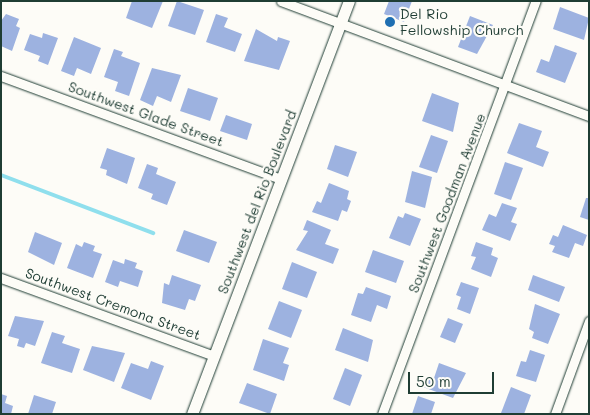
<!DOCTYPE html>
<html>
<head>
<meta charset="utf-8">
<style>
  body { margin:0 }
  #map { position:relative; width:590px; height:415px; overflow:hidden; background:#fdfcf7; font-family:Mali,sans-serif }
  div>[style] { position:absolute }
  .stream>* { height:4px; margin:-2px; padding:0 2px; transform-origin:2px; border-radius:2px; background:#8fdfed }
  .building>* { inset:0; background:#9db2e0 }
  .roads { filter:drop-shadow(0 0 1px #1f3d34) drop-shadow(0 0 1px #1f3d34) }
  .minor>* { height:9px; margin:-4.5px; padding:0 4.5px; transform-origin:4.5px; border-radius:4.5px; background:#fdfcf7 }
  .tertiary>* { height:11px; margin:-5.5px; padding:0 5.5px; transform-origin:5.5px; border-radius:5.5px; background:#fdfcf7 }
  .dots>* { width:14px; height:14px; translate:-50% -50%; box-sizing:border-box; border:2px solid #fdfcf7; border-radius:50% }
  span { translate:-50% -50%; white-space:nowrap; text-align:center; line-height:1.15; -webkit-text-stroke:4.5px #fdfcf7; paint-order:stroke }
  .poi-label { font-size:14px; color:#1f3d34 }
  .left { translate:0 -50%; text-align:left }
  .street-label { font-size:14px; color:#1f3d34 }
  .frame { position:absolute; inset:0; border:2px solid #1f3d34; pointer-events:none }
  .scale { position:absolute; left:408px; top:372px; width:86px; height:22px; box-sizing:border-box; border:2px solid #1f3d34; border-top:0; padding-left:6px; font-size:15px; line-height:18px; white-space:nowrap; color:#1f3d34; -webkit-text-stroke:4px #fdfcf7; paint-order:stroke }
</style>
</head>
<body>
<div id="map">
  <div class="stream">
    <div style="left:1px;top:175px;width:163px;rotate:20.9deg"></div>
  </div>
  <div class="building">
    <div style="clip-path:polygon(132px 1px,163px 1px,152px 28px,126px 18px)"></div>
    <div style="clip-path:polygon(177px 1px,204px 10px,195px 35px,168px 26px)"></div>
    <div style="clip-path:polygon(389px 1px,412px 1px,404px 22px,384px 14px)"></div>
    <div style="clip-path:polygon(560px 7px,589px 18px,584px 40px,553px 29px)"></div>
    <div style="clip-path:polygon(6px 14px,19px 19px,16px 26px,20px 28px,12px 51px,1px 46px,1px 21px)"></div>
    <div style="clip-path:polygon(216px 14px,228px 18px,224px 27px,242px 34px,235px 52px,206px 42px)"></div>
    <div style="clip-path:polygon(470px 16px,493px 25px,477px 54px,458px 47px)"></div>
    <div style="clip-path:polygon(256px 29px,277px 41px,278px 37px,290px 41px,279px 70px,244px 61px)"></div>
    <div style="clip-path:polygon(43px 33px,58px 38px,48px 65px,38px 61px,40px 56px,24px 50px,30px 34px,42px 38px)"></div>
    <div style="clip-path:polygon(74px 37px,101px 48px,91px 74px,77px 68px,74px 76px,61px 71px)"></div>
    <div style="clip-path:polygon(555px 45px,577px 53px,565px 83px,536px 72px,541px 59px,549px 62px)"></div>
    <div style="clip-path:polygon(114px 49px,123px 52px,121px 56px,140px 63px,129px 96px,115px 91px,118px 82px,104px 77px)"></div>
    <div style="clip-path:polygon(152px 68px,181px 75px,171px 102px,157px 96px,153px 106px,140px 100px)"></div>
    <div style="clip-path:polygon(188px 88px,218px 98px,210px 121px,180px 111px)"></div>
    <div style="clip-path:polygon(432px 93px,459px 103px,453px 132px,422px 121px)"></div>
    <div style="clip-path:polygon(226px 115px,252px 124px,247px 140px,220px 131px)"></div>
    <div style="clip-path:polygon(519px 123px,542px 131px,536px 147px,549px 152px,543px 167px,507px 153px)"></div>
    <div style="clip-path:polygon(431px 135px,448px 141px,437px 173px,419px 167px)"></div>
    <div style="clip-path:polygon(335px 145px,357px 152px,348px 177px,327px 169px)"></div>
    <div style="clip-path:polygon(107px 148px,135px 158px,127px 184px,106px 175px,107px 170px,100px 168px)"></div>
    <div style="clip-path:polygon(505px 162px,523px 168px,511px 200px,494px 194px)"></div>
    <div style="clip-path:polygon(147px 164px,158px 168px,156px 174px,176px 182px,167px 205px,151px 199px,153px 194px,138px 188px)"></div>
    <div style="clip-path:polygon(412px 171px,432px 177px,425px 208px,405px 202px)"></div>
    <div style="clip-path:polygon(329px 183px,349px 191px,347px 199px,351px 201px,347px 212px,342px 210px,338px 221px,312px 212px,317px 201px,321px 203px)"></div>
    <div style="clip-path:polygon(586px 198px,589px 198px,589px 220px,580px 217px)"></div>
    <div style="clip-path:polygon(502px 203px,517px 208px,511px 222px,517px 224px,510px 241px,482px 230px,489px 214px,496px 217px)"></div>
    <div style="clip-path:polygon(405px 213px,421px 219px,410px 246px,389px 238px,398px 216px,403px 218px)"></div>
    <div style="clip-path:polygon(307px 220px,331px 230px,325px 244px,339px 249px,333px 264px,296px 250px,308px 231px,303px 230px)"></div>
    <div style="clip-path:polygon(563px 225px,587px 235px,583px 246px,575px 243px,569px 258px,552px 252px,555px 246px,549px 244px,553px 235px,558px 237px)"></div>
    <div style="clip-path:polygon(184px 230px,217px 242px,209px 263px,176px 251px)"></div>
    <div style="clip-path:polygon(35px 232px,62px 243px,54px 265px,28px 252px)"></div>
    <div style="clip-path:polygon(84px 242px,95px 246px,93px 251px,102px 254px,93px 278px,67px 268px,76px 244px,82px 247px)"></div>
    <div style="clip-path:polygon(476px 242px,493px 248px,491px 255px,498px 258px,491px 277px,471px 269px,476px 257px,471px 256px)"></div>
    <div style="clip-path:polygon(373px 250px,404px 261px,396px 283px,365px 272px)"></div>
    <div style="clip-path:polygon(125px 259px,137px 263px,135px 268px,143px 271px,138px 287px,120px 281px,118px 287px,105px 282px,113px 260px,124px 264px)"></div>
    <div style="clip-path:polygon(292px 262px,317px 272px,307px 298px,282px 289px)"></div>
    <div style="clip-path:polygon(172px 275px,201px 285px,195px 301px,189px 299px,185px 310px,162px 303px,164px 283px,169px 285px)"></div>
    <div style="clip-path:polygon(533px 275px,565px 287px,559px 302px,528px 290px)"></div>
    <div style="clip-path:polygon(461px 282px,479px 288px,470px 314px,457px 309px,461px 297px,456px 295px)"></div>
    <div style="clip-path:polygon(366px 287px,391px 296px,387px 309px,377px 305px,371px 322px,351px 315px,358px 293px,363px 294px)"></div>
    <div style="clip-path:polygon(279px 301px,302px 310px,291px 338px,268px 329px)"></div>
    <div style="clip-path:polygon(535px 304px,560px 314px,548px 344px,532px 338px,534px 332px,529px 329px)"></div>
    <div style="clip-path:polygon(15px 316px,44px 321px,35px 346px,26px 343px,24px 348px,17px 346px,19px 339px,8px 336px)"></div>
    <div style="clip-path:polygon(448px 318px,463px 324px,455px 343px,440px 337px)"></div>
    <div style="clip-path:polygon(343px 328px,373px 340px,368px 362px,335px 350px)"></div>
    <div style="clip-path:polygon(52px 332px,65px 336px,62px 343px,80px 349px,72px 373px,41px 363px)"></div>
    <div style="clip-path:polygon(263px 339px,289px 348px,283px 363px,289px 365px,284px 381px,253px 370px)"></div>
    <div style="clip-path:polygon(92px 346px,125px 353px,114px 382px,83px 370px)"></div>
    <div style="clip-path:polygon(530px 350px,545px 355px,536px 382px,516px 376px,521px 361px,526px 362px)"></div>
    <div style="clip-path:polygon(151px 361px,164px 366px,151px 400px,121px 388px,131px 363px,148px 369px)"></div>
    <div style="clip-path:polygon(439px 363px,466px 373px,453px 398px,423px 387px,427px 376px,434px 378px)"></div>
    <div style="clip-path:polygon(345px 368px,362px 375px,350px 406px,333px 399px)"></div>
    <div style="clip-path:polygon(247px 383px,277px 394px,270px 414px,239px 403px)"></div>
    <div style="clip-path:polygon(511px 387px,531px 395px,524px 414px,501px 413px)"></div>
    <div style="clip-path:polygon(1px 394px,7px 396px,5px 403px,13px 406px,11px 414px,1px 414px)"></div>
    <div style="clip-path:polygon(34px 395px,56px 402px,52px 414px,28px 414px)"></div>
    <div style="clip-path:polygon(418px 396px,435px 402px,431px 414px,412px 414px)"></div>
  </div>
  <div class="roads">
    <div class="minor">
      <div style="left:281px;top:1px;width:329px;rotate:20.5deg"></div>
      <div style="left:1px;top:76px;width:298px;rotate:20.2deg"></div>
      <div style="left:1px;top:278px;width:227px;rotate:20.1deg"></div>
      <div style="left:382px;top:414px;width:441px;rotate:-69.6deg"></div>
      <div style="left:555px;top:414px;width:99px;rotate:-69.9deg"></div>
    </div>
    <div class="tertiary">
      <div style="left:192px;top:414px;width:442px;rotate:-69.2deg"></div>
    </div>
  </div>
  <div class="dots">
    <div style="left:390px;top:22px;background:#1f6fb2"></div>
  </div>
  <div class="poi-label">
    <span class="left" style="left:400px;top:22px">Del Rio<br>Fellowship Church</span>
  </div>
  <div class="street-label">
    <span style="left:146px;top:114px;rotate:20deg">Southwest Glade Street</span>
    <span style="left:257px;top:202px;rotate:-69deg">Southwest del Rio Boulevard</span>
    <span style="left:447px;top:203px;rotate:-69deg">Southwest Goodman Avenue</span>
    <span style="left:113px;top:304px;rotate:20deg">Southwest Cremona Street</span>
  </div>
  <div class="frame"></div>
  <div class="scale">50 m</div>
</div>
</body>
</html>
